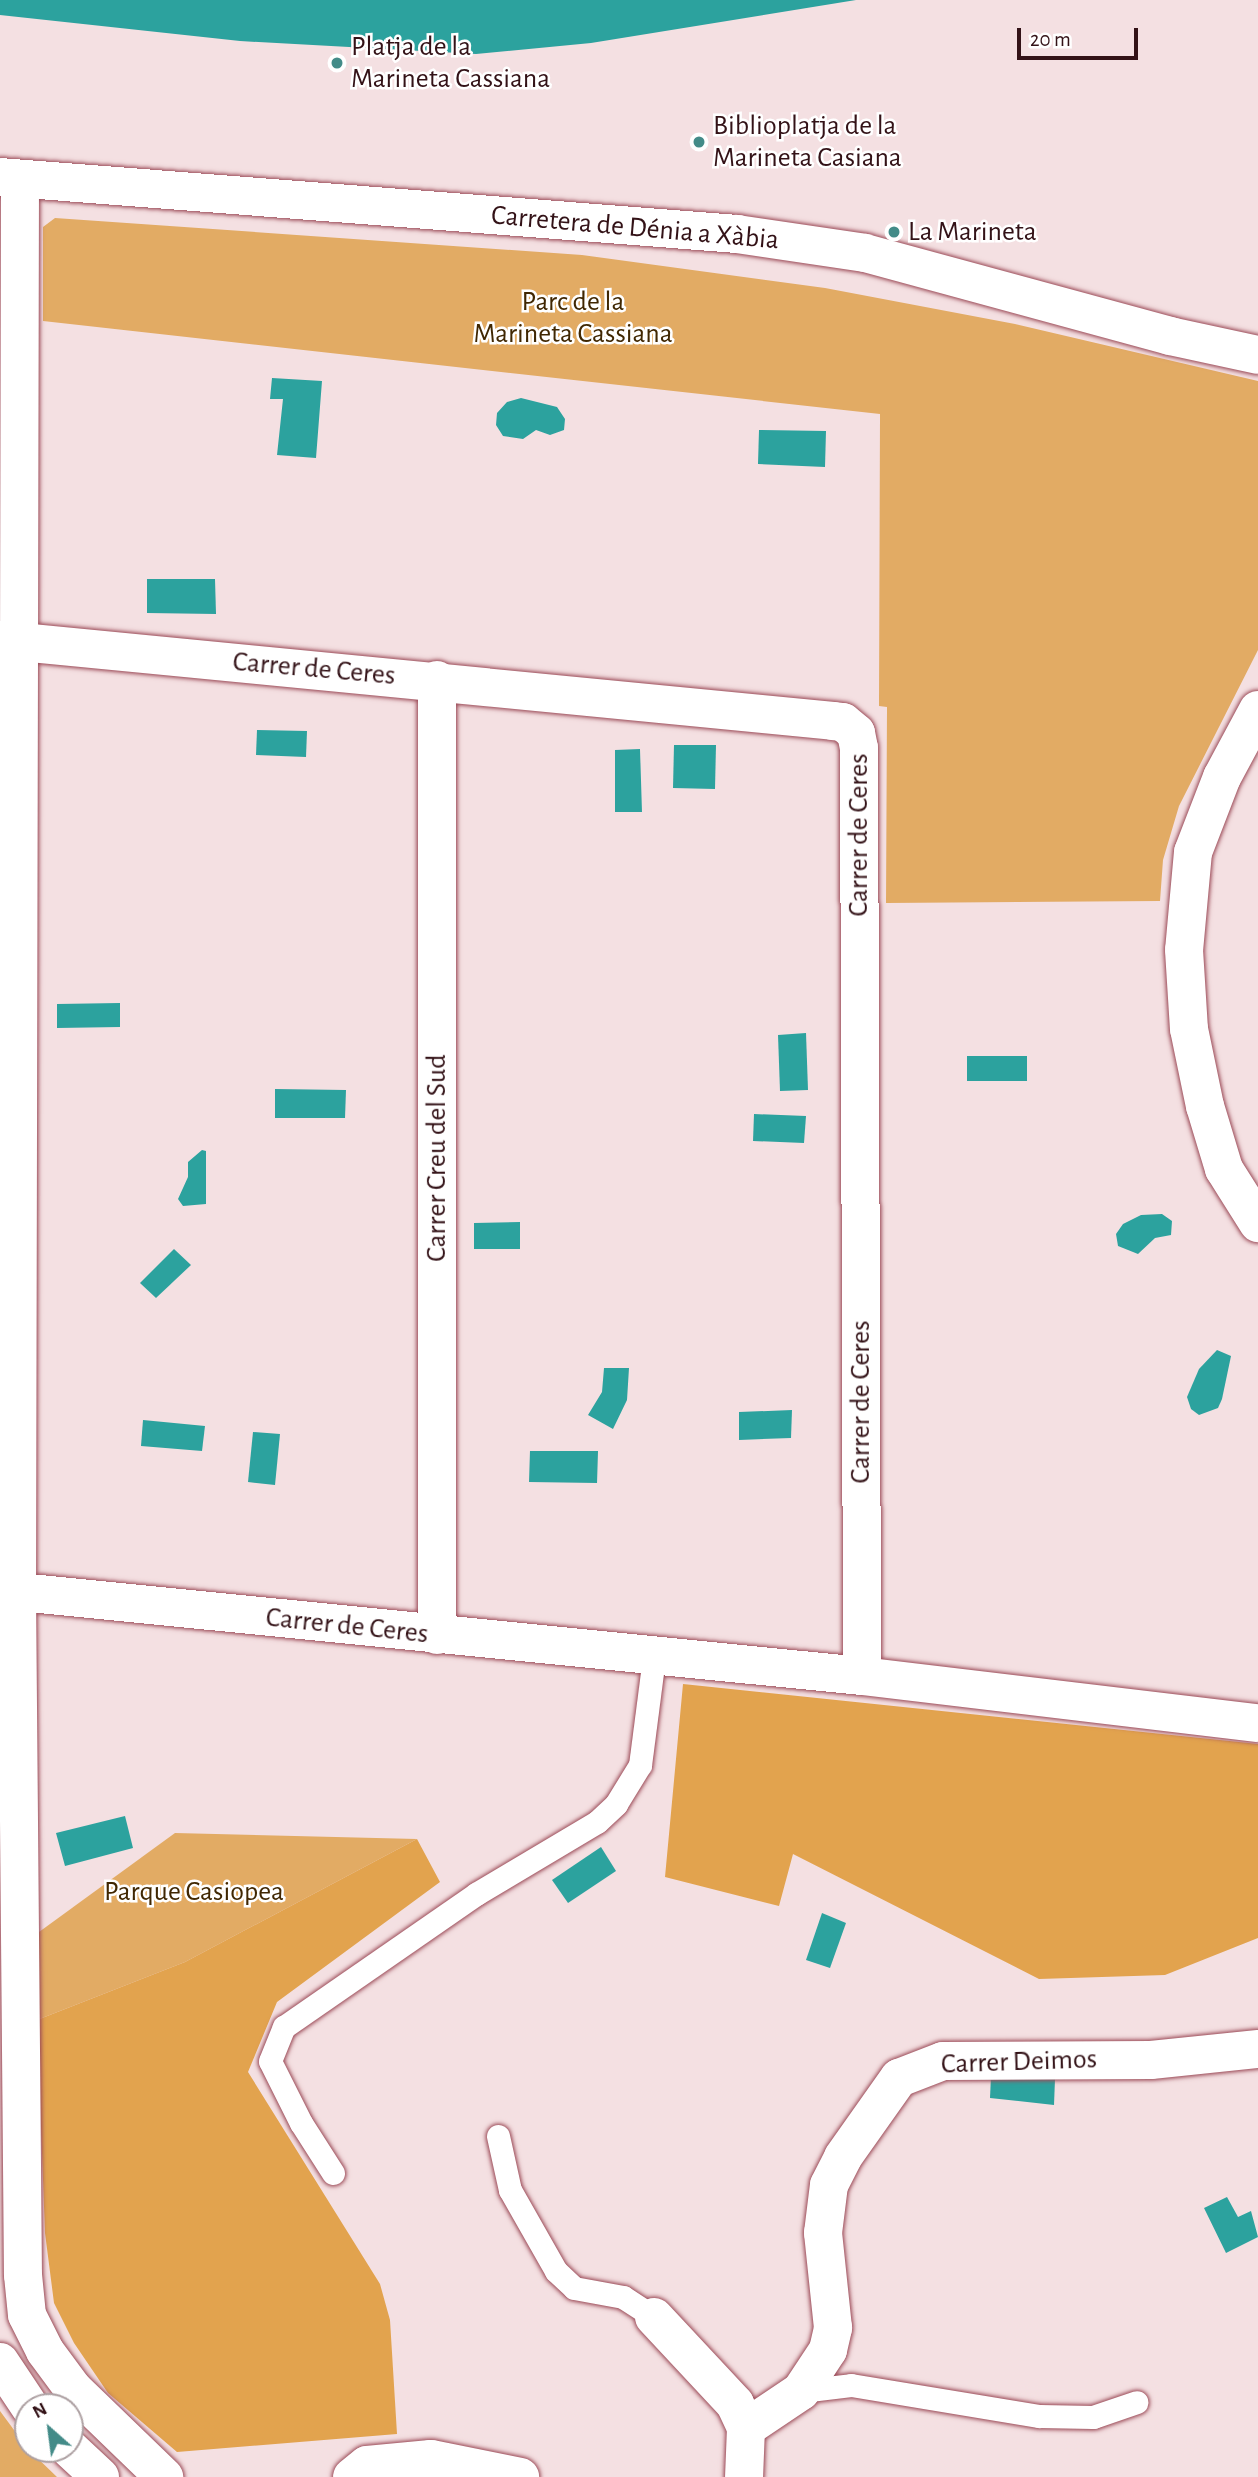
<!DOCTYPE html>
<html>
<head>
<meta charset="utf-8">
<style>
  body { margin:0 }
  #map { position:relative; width:1258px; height:2477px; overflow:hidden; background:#f4e0e2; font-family:"Alegreya Sans",sans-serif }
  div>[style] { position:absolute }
  .green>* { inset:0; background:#e2ab64 }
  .forest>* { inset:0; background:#e2a34e }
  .water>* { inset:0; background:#2ca29e }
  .roads { filter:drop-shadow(0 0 2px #9b4a57) drop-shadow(0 0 2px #9b4a57) }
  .service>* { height:23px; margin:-11.5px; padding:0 11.5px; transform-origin:11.5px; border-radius:11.5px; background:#fff }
  .minor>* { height:38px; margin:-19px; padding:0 19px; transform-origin:19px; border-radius:19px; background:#fff }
  .tertiary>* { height:38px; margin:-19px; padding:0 19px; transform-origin:19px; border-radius:19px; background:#fff }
  .dots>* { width:19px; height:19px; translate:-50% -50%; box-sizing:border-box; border:4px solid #fff; border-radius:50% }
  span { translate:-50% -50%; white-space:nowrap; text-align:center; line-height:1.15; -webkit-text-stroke:5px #fff; paint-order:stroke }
  .poi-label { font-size:28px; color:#331217 }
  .left { translate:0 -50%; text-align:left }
  .street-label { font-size:28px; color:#331217 }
  .park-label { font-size:28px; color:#402702 }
  .north { position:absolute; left:14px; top:2393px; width:70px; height:70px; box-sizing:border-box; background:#fff; border:2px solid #ada0a2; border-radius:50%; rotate:332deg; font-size:19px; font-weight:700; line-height:28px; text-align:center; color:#331217 }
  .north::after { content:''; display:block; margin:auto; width:24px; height:32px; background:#438b88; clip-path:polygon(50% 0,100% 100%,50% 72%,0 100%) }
  .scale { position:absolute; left:1017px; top:28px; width:121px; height:32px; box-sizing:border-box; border:4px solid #331217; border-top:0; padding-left:9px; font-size:21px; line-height:24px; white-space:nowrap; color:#331217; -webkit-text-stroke:5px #fff; paint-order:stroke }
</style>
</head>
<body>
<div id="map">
  <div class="green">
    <div style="clip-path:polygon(55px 218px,582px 255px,825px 288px,1015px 324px,1258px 381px,1258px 650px,1179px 806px,1163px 860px,1160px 901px,886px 903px,887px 707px,879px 706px,880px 414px,43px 321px,43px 227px)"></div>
    <div style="clip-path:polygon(175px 1833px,417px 1839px,185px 1962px,37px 2020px,39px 1932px)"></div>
    <div style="clip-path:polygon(0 2411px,28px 2449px,57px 2477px,0 2477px)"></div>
  </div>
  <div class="forest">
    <div style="clip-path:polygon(683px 1684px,1258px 1744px,1258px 1938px,1165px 1975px,1039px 1979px,793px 1854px,779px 1906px,665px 1877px)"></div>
    <div style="clip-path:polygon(417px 1839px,440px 1882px,277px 2002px,248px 2072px,380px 2284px,390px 2320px,397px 2434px,177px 2452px,108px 2393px,74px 2343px,54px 2303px,45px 2233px,37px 2020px,185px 1962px)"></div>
  </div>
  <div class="water">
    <div style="clip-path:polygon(0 0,856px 0,591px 43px,476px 54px,240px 41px,0 15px)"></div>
    <div style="clip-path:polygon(272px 378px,322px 381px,316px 458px,277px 455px,283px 399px,270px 399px)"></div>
    <div style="clip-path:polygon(521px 398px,557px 407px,565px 419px,564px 430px,550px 435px,536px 430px,523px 439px,503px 436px,496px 425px,497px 413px,507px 402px)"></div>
    <div style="clip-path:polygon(759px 430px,826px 431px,825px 467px,758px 464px)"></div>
    <div style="clip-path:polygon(147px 579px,215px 579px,216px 614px,147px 613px)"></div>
    <div style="clip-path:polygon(257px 730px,307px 731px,306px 757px,256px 755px)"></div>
    <div style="clip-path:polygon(674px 745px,716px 745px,715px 789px,673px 788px)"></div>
    <div style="clip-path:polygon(640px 749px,642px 812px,615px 812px,615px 750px)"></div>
    <div style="clip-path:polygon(120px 1003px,120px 1027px,57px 1028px,57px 1004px)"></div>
    <div style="clip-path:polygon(806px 1033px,808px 1090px,780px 1091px,778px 1035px)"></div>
    <div style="clip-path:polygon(967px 1056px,1027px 1056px,1027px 1081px,967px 1081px)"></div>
    <div style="clip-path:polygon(275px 1089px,346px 1090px,345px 1118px,275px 1118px)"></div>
    <div style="clip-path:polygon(754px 1114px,806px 1116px,804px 1143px,753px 1141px)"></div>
    <div style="clip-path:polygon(202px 1150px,206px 1151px,206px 1204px,183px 1206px,178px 1199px,188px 1177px,188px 1162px)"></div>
    <div style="clip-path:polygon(1162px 1214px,1172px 1221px,1171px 1235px,1155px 1238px,1138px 1254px,1118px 1246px,1116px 1234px,1123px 1224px,1141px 1215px)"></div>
    <div style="clip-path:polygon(520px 1222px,520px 1249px,474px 1249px,474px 1223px)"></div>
    <div style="clip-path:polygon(174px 1249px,191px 1265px,156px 1298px,140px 1283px)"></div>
    <div style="clip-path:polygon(1217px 1350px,1231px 1356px,1222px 1399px,1218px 1408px,1199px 1415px,1191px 1409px,1187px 1397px,1199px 1369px)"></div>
    <div style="clip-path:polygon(604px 1368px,629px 1368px,627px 1400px,613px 1429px,588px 1415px,602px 1392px)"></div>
    <div style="clip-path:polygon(792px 1410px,791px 1438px,739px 1440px,739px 1412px)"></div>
    <div style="clip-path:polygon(143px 1420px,205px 1426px,202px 1451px,141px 1446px)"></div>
    <div style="clip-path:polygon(253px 1432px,280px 1434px,275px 1485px,248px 1482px)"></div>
    <div style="clip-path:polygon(530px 1451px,598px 1451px,597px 1483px,529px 1482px)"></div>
    <div style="clip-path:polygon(125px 1816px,133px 1848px,65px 1866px,56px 1833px)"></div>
    <div style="clip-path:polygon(601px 1847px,616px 1871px,568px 1903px,552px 1880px)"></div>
    <div style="clip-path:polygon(822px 1913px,846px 1923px,830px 1968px,806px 1960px)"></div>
    <div style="clip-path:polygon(991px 2076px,1055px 2079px,1054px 2105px,990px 2098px)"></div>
    <div style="clip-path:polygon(1227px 2197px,1238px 2217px,1251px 2211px,1258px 2237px,1226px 2253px,1204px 2208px)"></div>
  </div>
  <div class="roads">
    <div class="service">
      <div style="left:498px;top:2136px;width:55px;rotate:77.5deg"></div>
      <div style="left:510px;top:2190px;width:93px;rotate:60.4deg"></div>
      <div style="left:556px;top:2271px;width:25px;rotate:43deg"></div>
      <div style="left:574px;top:2288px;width:50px;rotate:10.4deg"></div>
      <div style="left:623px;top:2297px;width:37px;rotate:33deg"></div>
      <div style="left:333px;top:2173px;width:59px;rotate:-122.6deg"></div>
      <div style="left:301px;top:2123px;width:69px;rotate:-116.6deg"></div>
      <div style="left:270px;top:2061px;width:37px;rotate:-68deg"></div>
      <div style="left:284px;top:2027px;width:234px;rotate:-34.7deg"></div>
      <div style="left:476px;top:1894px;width:141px;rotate:-30.8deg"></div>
      <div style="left:597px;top:1822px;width:26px;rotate:-43deg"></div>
      <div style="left:616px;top:1804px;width:46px;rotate:-58.4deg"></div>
      <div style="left:640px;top:1765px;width:109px;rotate:-82.6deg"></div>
      <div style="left:801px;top:2391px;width:50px;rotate:-6.8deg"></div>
      <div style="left:851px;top:2385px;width:191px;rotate:9.4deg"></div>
      <div style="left:1039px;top:2416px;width:54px;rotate:1.1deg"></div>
      <div style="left:1093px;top:2417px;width:46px;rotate:-18.8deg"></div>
    </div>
    <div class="minor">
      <div style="left:20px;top:179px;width:1413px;rotate:90.12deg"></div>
      <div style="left:17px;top:1592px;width:683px;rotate:89.5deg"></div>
      <div style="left:23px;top:2275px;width:40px;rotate:84.3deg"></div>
      <div style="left:27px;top:2315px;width:40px;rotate:63.4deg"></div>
      <div style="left:45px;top:2351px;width:47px;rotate:53.6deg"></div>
      <div style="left:73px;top:2389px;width:127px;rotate:44deg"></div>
      <div style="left:0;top:640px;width:837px;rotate:5.55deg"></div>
      <div style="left:833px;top:721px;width:10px;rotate:6deg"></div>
      <div style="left:843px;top:722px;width:17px;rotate:40deg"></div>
      <div style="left:856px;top:733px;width:15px;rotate:79deg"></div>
      <div style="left:859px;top:748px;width:928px;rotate:89.81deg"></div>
      <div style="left:1258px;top:710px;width:76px;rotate:118.2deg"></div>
      <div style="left:1222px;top:777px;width:80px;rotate:111.1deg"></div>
      <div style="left:1193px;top:852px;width:98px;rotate:95.2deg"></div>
      <div style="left:1184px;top:950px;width:79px;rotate:86.4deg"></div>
      <div style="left:1189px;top:1029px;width:79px;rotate:78.3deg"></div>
      <div style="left:1205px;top:1106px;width:66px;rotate:73.2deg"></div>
      <div style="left:1224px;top:1169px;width:64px;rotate:57.8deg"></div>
      <div style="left:0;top:1590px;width:866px;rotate:5.7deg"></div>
      <div style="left:862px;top:1676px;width:399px;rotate:6.8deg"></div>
      <div style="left:437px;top:1635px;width:955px;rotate:-90deg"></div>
      <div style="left:654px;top:2317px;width:119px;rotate:47deg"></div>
      <div style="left:735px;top:2404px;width:26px;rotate:65deg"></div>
      <div style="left:746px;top:2428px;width:49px;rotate:92.3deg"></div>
      <div style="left:0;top:2362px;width:54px;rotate:56.3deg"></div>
      <div style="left:746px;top:2428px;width:66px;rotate:-33.9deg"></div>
      <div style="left:801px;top:2391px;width:49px;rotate:-56.6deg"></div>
      <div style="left:828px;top:2350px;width:23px;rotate:-77deg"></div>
      <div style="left:833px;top:2328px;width:96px;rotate:-96deg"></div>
      <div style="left:823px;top:2233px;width:48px;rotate:-82.9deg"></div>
      <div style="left:829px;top:2185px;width:31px;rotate:-63deg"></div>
      <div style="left:843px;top:2157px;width:97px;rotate:-54.7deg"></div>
      <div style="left:899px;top:2078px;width:47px;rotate:-21.1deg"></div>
      <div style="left:943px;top:2061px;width:208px;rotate:-0.3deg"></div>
      <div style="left:1151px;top:2060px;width:108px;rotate:-5.9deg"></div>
      <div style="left:70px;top:2449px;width:41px;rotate:43deg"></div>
      <div style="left:352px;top:2477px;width:19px;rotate:-39deg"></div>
      <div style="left:367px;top:2465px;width:64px;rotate:-5.4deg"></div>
      <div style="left:431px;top:2459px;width:91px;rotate:11.4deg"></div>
    </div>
    <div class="tertiary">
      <div style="left:0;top:177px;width:739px;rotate:4.42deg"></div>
      <div style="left:737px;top:234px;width:129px;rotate:8.4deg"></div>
      <div style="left:865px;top:253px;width:316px;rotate:15.2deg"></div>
      <div style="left:1170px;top:336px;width:90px;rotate:12.2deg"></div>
    </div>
  </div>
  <div class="dots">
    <div style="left:337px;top:63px;background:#438b88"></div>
    <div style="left:699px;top:142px;background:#438b88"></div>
    <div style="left:894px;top:232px;background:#438b88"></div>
  </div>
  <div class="poi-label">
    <span class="left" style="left:351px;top:63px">Platja de la<br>Marineta Cassiana</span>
    <span class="left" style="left:713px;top:142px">Biblioplatja de la<br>Marineta Casiana</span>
    <span class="left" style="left:908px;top:232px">La Marineta</span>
  </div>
  <div class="street-label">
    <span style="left:635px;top:228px;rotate:5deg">Carretera de Dénia a Xàbia</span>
    <span style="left:314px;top:669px;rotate:5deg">Carrer de Ceres</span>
    <span style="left:859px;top:835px;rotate:-90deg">Carrer de Ceres</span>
    <span style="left:437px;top:1158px;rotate:-90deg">Carrer Creu del Sud</span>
    <span style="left:861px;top:1402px;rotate:-90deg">Carrer de Ceres</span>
    <span style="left:347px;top:1626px;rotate:6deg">Carrer de Ceres</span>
    <span style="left:1019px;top:2062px;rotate:-2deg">Carrer Deimos</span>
  </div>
  <div class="park-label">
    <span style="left:573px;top:318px">Parc de la<br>Marineta Cassiana</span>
    <span style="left:194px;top:1892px">Parque Casiopea</span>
  </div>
  <div class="north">N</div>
  <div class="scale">20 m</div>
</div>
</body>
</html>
